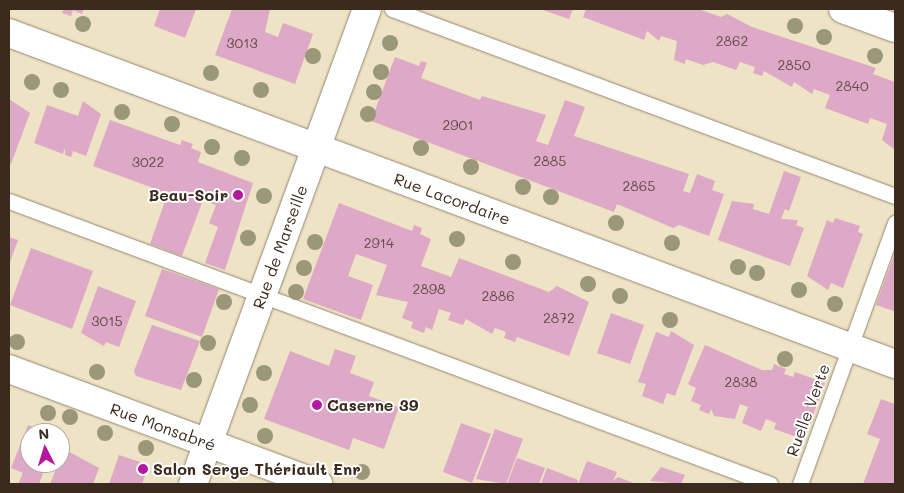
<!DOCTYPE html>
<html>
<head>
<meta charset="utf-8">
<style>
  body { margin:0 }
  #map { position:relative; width:904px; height:493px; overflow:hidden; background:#eee3c5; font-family:Mali,sans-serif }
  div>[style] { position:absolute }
  .building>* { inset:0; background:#dda9c7 }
  .roads { filter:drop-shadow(0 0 1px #948672) drop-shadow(0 0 1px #948672) }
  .lane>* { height:15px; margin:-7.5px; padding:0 7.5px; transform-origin:7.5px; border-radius:7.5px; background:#fff }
  .street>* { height:28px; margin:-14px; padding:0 14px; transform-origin:14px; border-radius:14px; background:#fff }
  .trees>* { width:16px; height:16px; margin:-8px; border-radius:50%; background:#9a9879 }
  .dots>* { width:14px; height:14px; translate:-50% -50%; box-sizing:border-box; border:2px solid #fff; border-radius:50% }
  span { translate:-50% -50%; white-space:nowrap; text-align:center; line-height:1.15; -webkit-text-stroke:4px #fff; paint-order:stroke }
  .number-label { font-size:14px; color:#644a48 }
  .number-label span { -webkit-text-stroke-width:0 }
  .poi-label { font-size:16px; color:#3b2a1e; font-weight:700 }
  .right { translate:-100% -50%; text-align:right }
  .left { translate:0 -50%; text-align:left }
  .street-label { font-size:16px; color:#3b2a1e }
  .frame { position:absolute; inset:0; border:10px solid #3b2a1e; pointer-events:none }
  .north { position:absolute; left:20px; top:423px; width:50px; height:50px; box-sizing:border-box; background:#fff; border:1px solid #b1aaa5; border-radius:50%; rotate:355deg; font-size:14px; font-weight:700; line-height:20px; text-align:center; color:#3b2a1e }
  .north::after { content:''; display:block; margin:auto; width:18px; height:22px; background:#b5179e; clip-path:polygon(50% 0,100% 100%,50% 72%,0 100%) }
</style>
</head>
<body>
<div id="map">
  <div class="building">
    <div style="clip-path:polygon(64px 9px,84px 9px,82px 14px,73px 10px,71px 16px,62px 13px)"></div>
    <div style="clip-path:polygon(160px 9px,196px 9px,185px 38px,154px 26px)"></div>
    <div style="clip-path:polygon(232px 9px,270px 9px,265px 32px,278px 37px,283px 23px,313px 34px,295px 84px,215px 55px)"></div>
    <div style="clip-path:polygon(540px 9px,573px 9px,569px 19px)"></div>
    <div style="clip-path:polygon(586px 9px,698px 9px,721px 17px,727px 14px,752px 27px,876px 68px,873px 74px,895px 82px,895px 150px,882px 140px,887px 124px,870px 118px,868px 124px,825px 108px,830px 95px,814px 89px,812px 94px,794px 82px,792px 87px,764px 71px,762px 76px,753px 73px,755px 67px,740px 62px,736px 70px,713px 62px,703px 65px,686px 59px,685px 64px,674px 60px,677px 41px,661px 36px,659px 41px,647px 31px,644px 40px,583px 17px)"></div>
    <div style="clip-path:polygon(395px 57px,419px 66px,421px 61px,427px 63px,421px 78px,480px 100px,482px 96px,546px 115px,536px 141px,548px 145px,565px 100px,585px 107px,574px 136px,689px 174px,683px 191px,690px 193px,697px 174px,715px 181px,712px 190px,724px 194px,709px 236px,679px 225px,673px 228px,617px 204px,614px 212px,371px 121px)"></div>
    <div style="clip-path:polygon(9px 99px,30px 113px,11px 164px,9px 163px)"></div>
    <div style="clip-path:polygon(83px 101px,101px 114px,86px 156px,73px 151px,71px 157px,65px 155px,65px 148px,63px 154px,34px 143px,47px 105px,78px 116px)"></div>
    <div style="clip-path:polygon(110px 120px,180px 145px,182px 140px,193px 144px,191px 148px,201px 152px,198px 162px,253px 183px,225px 270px,205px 263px,218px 227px,209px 223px,216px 205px,203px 200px,182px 256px,150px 244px,165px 201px,151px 193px,153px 188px,93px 166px)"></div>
    <div style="clip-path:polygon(784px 171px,801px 177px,789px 211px,785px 209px,781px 219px,798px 220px,796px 225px,804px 228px,790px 266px,718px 240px,732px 201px,754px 204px,753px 209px,769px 214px)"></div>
    <div style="clip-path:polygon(339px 203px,412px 231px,414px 225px,422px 228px,420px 234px,431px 239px,421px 266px,451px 277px,459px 258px,549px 292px,557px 286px,589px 302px,569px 356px,517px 337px,515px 342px,504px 338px,506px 332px,495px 328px,492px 334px,466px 319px,463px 325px,448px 320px,451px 313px,439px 309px,432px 330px,426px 327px,424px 333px,411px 328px,413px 322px,402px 318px,408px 302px,376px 295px,387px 265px,356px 254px,348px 276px,373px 285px,361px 320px,303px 299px)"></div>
    <div style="clip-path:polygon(835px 218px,860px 226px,858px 232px,863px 234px,843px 288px,831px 283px,828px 290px,807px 276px,827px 220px,833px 223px)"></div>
    <div style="clip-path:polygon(9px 237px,18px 240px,9px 265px)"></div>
    <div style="clip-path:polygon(31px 248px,93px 271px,72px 329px,10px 305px)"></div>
    <div style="clip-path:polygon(895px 253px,895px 306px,894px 311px,876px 305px)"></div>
    <div style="clip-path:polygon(162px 269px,219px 289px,202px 337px,145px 316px)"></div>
    <div style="clip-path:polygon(98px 286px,136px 301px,119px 347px,106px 342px,104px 346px,81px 333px)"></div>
    <div style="clip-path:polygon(611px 313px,644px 325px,630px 364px,597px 353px)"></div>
    <div style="clip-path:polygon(152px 325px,200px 341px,181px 390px,136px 376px,134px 371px)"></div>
    <div style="clip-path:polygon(671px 331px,694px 345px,675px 396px,667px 393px,663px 404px,642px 396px,646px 384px,638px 382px,656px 332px,669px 337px)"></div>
    <div style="clip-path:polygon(705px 345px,762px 370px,772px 370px,774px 364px,786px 369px,784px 374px,793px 377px,795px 372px,825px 383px,807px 432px,794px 436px,774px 429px,776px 423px,766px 419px,761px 431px,742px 423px,748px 407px,740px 404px,735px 419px,714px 416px,711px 409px,709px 414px,699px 410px,701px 405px,691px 401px,696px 388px,688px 384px)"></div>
    <div style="clip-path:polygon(335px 349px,356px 356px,350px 373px,374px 382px,369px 396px,399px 407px,384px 449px,353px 438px,349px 450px,264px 419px,290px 351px,329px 366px)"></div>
    <div style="clip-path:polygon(881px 399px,895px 404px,895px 484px,863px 484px,880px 439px,867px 434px)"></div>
    <div style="clip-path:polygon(461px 423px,491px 434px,472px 483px,443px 472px)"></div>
    <div style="clip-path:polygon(28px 425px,48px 433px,30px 433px,30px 463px,47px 463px,39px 484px,18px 484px,23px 473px,11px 468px)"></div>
    <div style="clip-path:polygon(495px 429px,523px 439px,506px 484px,476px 479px)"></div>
    <div style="clip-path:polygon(64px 449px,99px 468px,93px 484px,50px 484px)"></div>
    <div style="clip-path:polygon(119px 455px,149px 465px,142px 484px,109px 484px)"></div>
    <div style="clip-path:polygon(517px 458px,545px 468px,539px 484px,507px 484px)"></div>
    <div style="clip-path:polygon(587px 461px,617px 472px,613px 481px,618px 477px,636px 484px,578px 484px)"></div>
    <div style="clip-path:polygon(661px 467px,685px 475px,681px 484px,650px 481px)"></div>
    <div style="clip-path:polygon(547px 468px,578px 480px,577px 484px,541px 484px)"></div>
  </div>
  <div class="roads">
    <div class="lane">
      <div style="left:392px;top:9px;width:537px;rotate:20.39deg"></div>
      <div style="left:9px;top:201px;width:812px;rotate:20.4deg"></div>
      <div style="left:800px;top:484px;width:278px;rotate:-70deg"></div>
    </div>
    <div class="street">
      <div style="left:843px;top:9px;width:55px;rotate:20.1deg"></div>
      <div style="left:9px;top:33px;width:946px;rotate:20.49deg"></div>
      <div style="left:9px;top:369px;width:330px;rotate:20.4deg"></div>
      <div style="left:193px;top:484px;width:506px;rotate:-69.88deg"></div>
    </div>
  </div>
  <div class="trees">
    <div style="left:83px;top:24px"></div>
    <div style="left:795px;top:26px"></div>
    <div style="left:824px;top:37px"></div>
    <div style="left:390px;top:43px"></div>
    <div style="left:313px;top:56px"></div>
    <div style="left:875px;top:56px"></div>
    <div style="left:381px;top:72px"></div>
    <div style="left:211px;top:73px"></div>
    <div style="left:32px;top:82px"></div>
    <div style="left:61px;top:90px"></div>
    <div style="left:261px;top:90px"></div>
    <div style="left:374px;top:92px"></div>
    <div style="left:122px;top:112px"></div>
    <div style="left:368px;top:114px"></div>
    <div style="left:172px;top:124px"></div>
    <div style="left:212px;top:147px"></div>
    <div style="left:421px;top:148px"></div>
    <div style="left:242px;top:158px"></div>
    <div style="left:471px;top:167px"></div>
    <div style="left:523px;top:187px"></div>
    <div style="left:264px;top:196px"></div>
    <div style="left:551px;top:197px"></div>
    <div style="left:616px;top:223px"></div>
    <div style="left:248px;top:238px"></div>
    <div style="left:457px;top:239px"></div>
    <div style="left:315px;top:242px"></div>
    <div style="left:672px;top:243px"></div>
    <div style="left:513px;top:262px"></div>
    <div style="left:738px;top:267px"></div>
    <div style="left:304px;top:268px"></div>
    <div style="left:757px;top:273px"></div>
    <div style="left:588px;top:284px"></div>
    <div style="left:799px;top:290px"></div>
    <div style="left:296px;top:292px"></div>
    <div style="left:620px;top:296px"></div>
    <div style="left:224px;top:302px"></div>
    <div style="left:835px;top:304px"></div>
    <div style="left:670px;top:320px"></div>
    <div style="left:17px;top:342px"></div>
    <div style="left:208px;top:343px"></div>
    <div style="left:785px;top:359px"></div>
    <div style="left:97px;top:372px"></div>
    <div style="left:264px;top:373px"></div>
    <div style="left:194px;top:380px"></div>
    <div style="left:250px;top:405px"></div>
    <div style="left:48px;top:413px"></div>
    <div style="left:70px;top:417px"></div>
    <div style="left:105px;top:433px"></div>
    <div style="left:265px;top:436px"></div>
    <div style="left:146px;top:448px"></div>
    <div style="left:362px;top:472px"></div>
  </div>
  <div class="dots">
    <div style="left:238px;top:195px;background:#b5179e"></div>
    <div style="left:317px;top:405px;background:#b5179e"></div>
    <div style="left:143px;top:469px;background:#b5179e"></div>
  </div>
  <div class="number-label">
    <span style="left:732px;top:41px">2862</span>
    <span style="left:242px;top:43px">3013</span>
    <span style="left:794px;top:65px">2850</span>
    <span style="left:852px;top:86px">2840</span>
    <span style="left:458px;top:125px">2901</span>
    <span style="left:550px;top:161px">2885</span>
    <span style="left:148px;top:162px">3022</span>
    <span style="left:639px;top:186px">2865</span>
    <span style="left:379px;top:243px">2914</span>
    <span style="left:429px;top:289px">2898</span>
    <span style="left:498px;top:296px">2886</span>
    <span style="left:559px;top:318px">2872</span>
    <span style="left:107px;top:321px">3015</span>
    <span style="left:741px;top:382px">2838</span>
  </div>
  <div class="poi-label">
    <span class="right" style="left:228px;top:195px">Beau-Soir</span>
    <span class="left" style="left:327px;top:405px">Caserne 39</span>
    <span class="left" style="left:153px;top:469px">Salon Serge Thériault Enr</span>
  </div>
  <div class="street-label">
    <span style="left:452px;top:199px;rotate:20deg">Rue Lacordaire</span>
    <span style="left:280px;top:247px;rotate:-70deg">Rue de Marseille</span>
    <span style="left:808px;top:410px;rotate:-70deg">Ruelle Verte</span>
    <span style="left:163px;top:427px;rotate:20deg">Rue Monsabré</span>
  </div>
  <div class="frame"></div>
  <div class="north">N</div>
</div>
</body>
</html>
